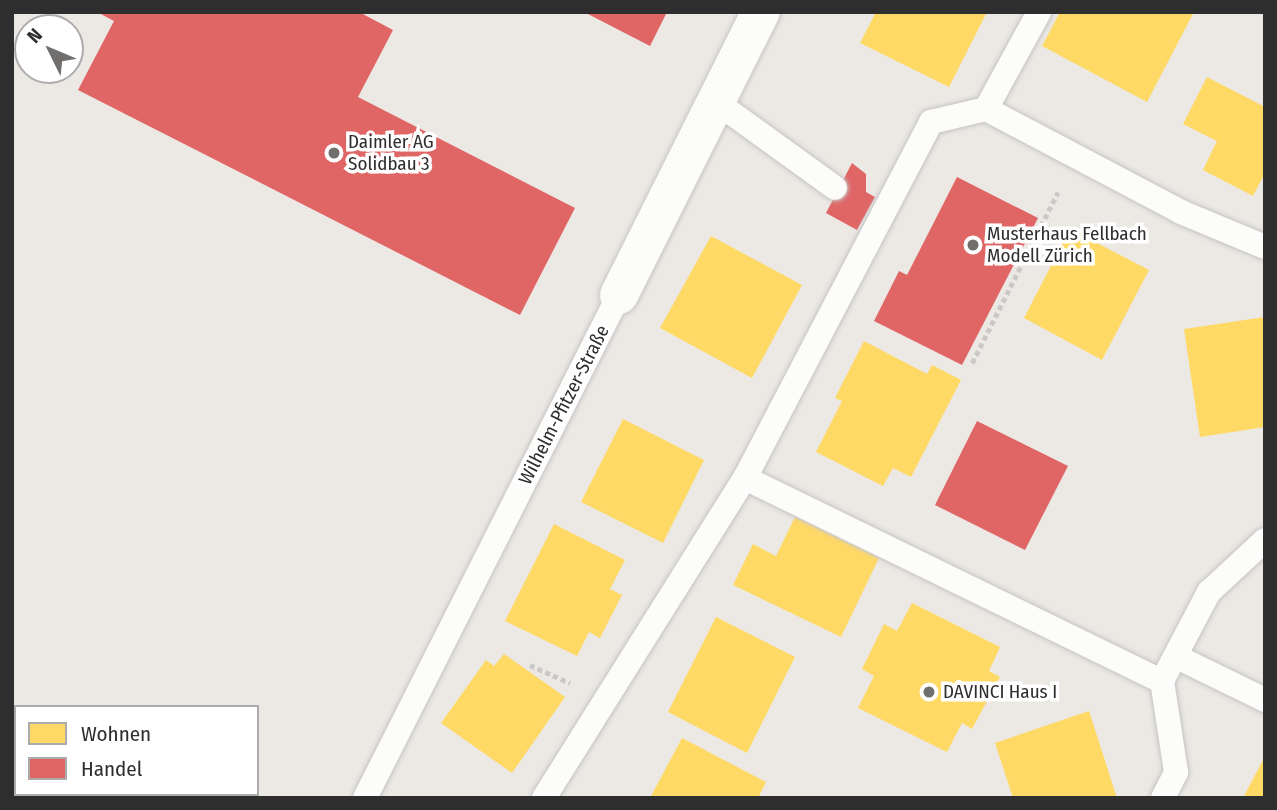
<!DOCTYPE html>
<html>
<head>
<meta charset="utf-8">
<style>
  body { margin:0 }
  #map { position:relative; width:1277px; height:810px; overflow:hidden; background:#ece8e4; font-family:"Fira Sans Condensed",sans-serif }
  div>[style] { position:absolute }
  .homes>* { inset:0; background:#ffd966 }
  .shops>* { inset:0; background:#e06666 }
  .path>* { height:4.5px; margin-top:-2.25px; transform-origin:0; background:repeating-linear-gradient(90deg,#c9c9c8 0 5px,transparent 0 8.5px) }
  .roads { filter:drop-shadow(0 0 2px #c5c4c5) drop-shadow(0 0 2px #c5c4c5) }
  .lane>* { height:24px; margin:-12px; padding:0 12px; transform-origin:12px; border-radius:12px; background:#fcfcfb }
  .street>* { height:38px; margin:-19px; padding:0 19px; transform-origin:19px; border-radius:19px; background:#fcfcfb }
  .dots>* { width:19px; height:19px; translate:-50% -50%; box-sizing:border-box; border:4px solid #fff; border-radius:50% }
  span { translate:-50% -50%; white-space:nowrap; text-align:center; line-height:1.15; -webkit-text-stroke:7px #fff; paint-order:stroke }
  .poi-label { font-size:19px; color:#2e2e2e }
  .left { translate:0 -50%; text-align:left }
  .street-label { font-size:19px; color:#2e2e2e }
  .frame { position:absolute; inset:0; border:14px solid #2e2e2e; pointer-events:none }
  .legend { position:absolute; left:14px; top:705px; width:245px; height:91px; box-sizing:border-box; background:#fff; border:2px solid #ababab; margin:0; padding:9px 12px; list-style:none; font-size:21px; color:#2e2e2e }
  .legend li { display:flex; align-items:center; gap:14px; height:35px }
  .legend b { width:35px; border:2px solid #ababab }
  .north { position:absolute; left:14px; top:14px; width:70px; height:70px; box-sizing:border-box; background:#fff; border:2px solid #ababab; border-radius:50%; rotate:313deg; font-size:19px; font-weight:700; line-height:28px; text-align:center; color:#2e2e2e }
  .north::after { content:''; display:block; margin:auto; width:24px; height:32px; background:#706f6e; clip-path:polygon(50% 0,100% 100%,50% 72%,0 100%) }
</style>
</head>
<body>
<div id="map">
  <div class="homes">
    <div style="clip-path:polygon(876px 12px,987px 12px,949px 87px,860px 43px)"></div>
    <div style="clip-path:polygon(1060px 12px,1194px 12px,1147px 102px,1042px 46px)"></div>
    <div style="clip-path:polygon(1207px 77px,1265px 107px,1265px 173px,1253px 196px,1203px 170px,1217px 141px,1183px 124px)"></div>
    <div style="clip-path:polygon(1070px 229px,1149px 270px,1102px 360px,1024px 318px)"></div>
    <div style="clip-path:polygon(711px 236px,802px 285px,752px 378px,660px 328px)"></div>
    <div style="clip-path:polygon(1265px 317px,1265px 427px,1200px 437px,1184px 329px)"></div>
    <div style="clip-path:polygon(864px 341px,927px 374px,932px 365px,961px 380px,911px 477px,893px 468px,883px 486px,816px 452px,842px 401px,835px 398px)"></div>
    <div style="clip-path:polygon(623px 419px,704px 460px,663px 543px,581px 502px)"></div>
    <div style="clip-path:polygon(795px 517px,879px 558px,841px 637px,733px 585px,753px 544px,776px 556px)"></div>
    <div style="clip-path:polygon(554px 524px,625px 560px,610px 589px,622px 595px,600px 638px,589px 632px,577px 656px,505px 621px)"></div>
    <div style="clip-path:polygon(912px 603px,1000px 647px,989px 671px,1000px 677px,972px 729px,962px 723px,947px 752px,858px 708px,874px 676px,862px 669px,884px 624px,897px 631px)"></div>
    <div style="clip-path:polygon(716px 617px,795px 657px,747px 753px,668px 712px)"></div>
    <div style="clip-path:polygon(504px 654px,565px 697px,512px 773px,441px 723px,486px 660px,494px 666px)"></div>
    <div style="clip-path:polygon(1089px 711px,1117px 798px,1013px 798px,995px 743px)"></div>
    <div style="clip-path:polygon(682px 738px,766px 782px,758px 798px,650px 798px)"></div>
    <div style="clip-path:polygon(1265px 756px,1265px 798px,1243px 798px)"></div>
  </div>
  <div class="shops">
    <div style="clip-path:polygon(97px 12px,359px 12px,393px 30px,358px 97px,575px 208px,520px 315px,78px 90px,114px 21px)"></div>
    <div style="clip-path:polygon(584px 12px,667px 12px,650px 46px)"></div>
    <div style="clip-path:polygon(852px 163px,866px 174px,866px 192px,875px 197px,857px 230px,826px 213px)"></div>
    <div style="clip-path:polygon(957px 177px,1038px 218px,962px 365px,874px 321px,899px 271px,907px 275px)"></div>
    <div style="clip-path:polygon(977px 421px,1068px 466px,1025px 550px,935px 505px)"></div>
  </div>
  <div class="path">
    <div style="left:972px;top:363px;width:191px;rotate:-63.3deg"></div>
    <div style="left:530px;top:665px;width:44px;rotate:24.2deg"></div>
  </div>
  <div class="roads">
    <div class="lane">
      <div style="left:715px;top:101px;width:148px;rotate:35.9deg"></div>
      <div style="left:986px;top:109px;width:221px;rotate:27.8deg"></div>
      <div style="left:1181px;top:212px;width:91px;rotate:22.6deg"></div>
      <div style="left:745px;top:478px;width:464px;rotate:26deg"></div>
      <div style="left:1177px;top:657px;width:98px;rotate:26deg"></div>
      <div style="left:365px;top:798px;width:563px;rotate:-63.21deg"></div>
      <div style="left:544px;top:798px;width:378px;rotate:-57.9deg"></div>
      <div style="left:745px;top:478px;width:402px;rotate:-62.4deg"></div>
      <div style="left:931px;top:122px;width:57px;rotate:-13.3deg"></div>
      <div style="left:986px;top:109px;width:111px;rotate:-61.3deg"></div>
      <div style="left:1163px;top:798px;width:29px;rotate:-63deg"></div>
      <div style="left:1176px;top:772px;width:92px;rotate:-98.7deg"></div>
      <div style="left:1162px;top:681px;width:101px;rotate:-62.2deg"></div>
      <div style="left:1209px;top:592px;width:76px;rotate:-42.9deg"></div>
    </div>
    <div class="street">
      <div style="left:619px;top:295px;width:317px;rotate:-63.4deg"></div>
    </div>
  </div>
  <div class="dots">
    <div style="left:334px;top:153px;background:#706f6e"></div>
    <div style="left:973px;top:245px;background:#706f6e"></div>
    <div style="left:929px;top:692px;background:#706f6e"></div>
  </div>
  <div class="poi-label">
    <span class="left" style="left:348px;top:153px">Daimler AG<br>Solidbau 3</span>
    <span class="left" style="left:987px;top:245px">Musterhaus Fellbach<br>Modell Zürich</span>
    <span class="left" style="left:943px;top:692px">DAVINCI Haus I</span>
  </div>
  <div class="street-label">
    <span style="left:564px;top:405px;rotate:-63deg">Wilhelm-Pfitzer-Straße</span>
  </div>
  <div class="frame"></div>
  <ul class="legend">
  <li><b style="height:19px;background:#ffd966"></b>Wohnen</li>
  <li><b style="height:19px;background:#e06666"></b>Handel</li>
  </ul>
  <div class="north">N</div>
</div>
</body>
</html>
